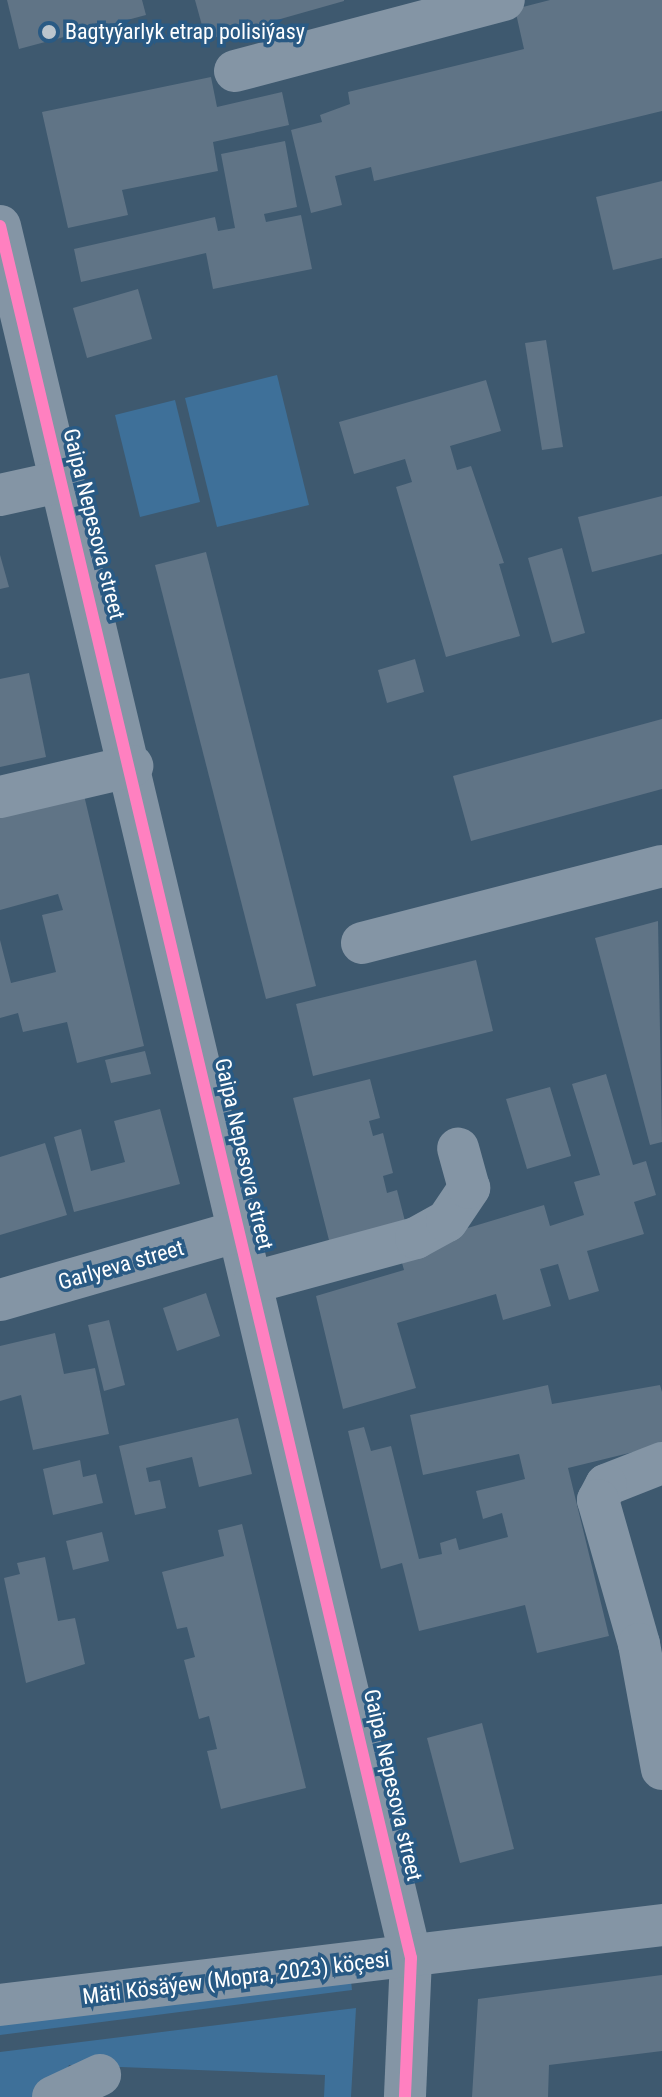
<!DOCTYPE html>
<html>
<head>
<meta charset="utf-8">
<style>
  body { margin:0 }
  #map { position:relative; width:662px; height:2097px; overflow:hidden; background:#3e596f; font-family:"Roboto Condensed",sans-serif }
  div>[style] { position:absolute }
  .green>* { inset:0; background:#3e7099 }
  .building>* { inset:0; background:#607486 }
  .minor>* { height:42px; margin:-21px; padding:0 21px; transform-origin:21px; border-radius:21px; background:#8495a5 }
  .cycleway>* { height:12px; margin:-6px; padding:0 6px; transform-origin:6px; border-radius:6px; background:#ff80c0 }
  .dots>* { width:22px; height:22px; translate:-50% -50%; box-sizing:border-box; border:4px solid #295a84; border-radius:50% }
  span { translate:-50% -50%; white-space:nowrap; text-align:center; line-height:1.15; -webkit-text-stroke:7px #295a84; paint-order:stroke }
  .poi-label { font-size:22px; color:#fff }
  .left { translate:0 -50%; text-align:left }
  .street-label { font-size:22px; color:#fff }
</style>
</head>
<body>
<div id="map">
  <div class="green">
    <div style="clip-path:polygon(277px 375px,309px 505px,217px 527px,185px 398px)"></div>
    <div style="clip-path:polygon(175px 400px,200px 502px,140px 517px,115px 415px)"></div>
    <div style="clip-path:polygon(351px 1981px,352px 1990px,0 2035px,0 2025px)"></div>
    <div style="clip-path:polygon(356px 2008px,351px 2097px,324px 2097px,325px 2075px,69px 2065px,62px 2079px,36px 2097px,0 2097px,0 2052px)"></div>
  </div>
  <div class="building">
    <div style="clip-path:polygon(7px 0,142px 0,146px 15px,19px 49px)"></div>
    <div style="clip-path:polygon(195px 0,344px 0,344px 1px,206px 40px)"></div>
    <div style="clip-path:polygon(550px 0,662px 0,662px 111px,374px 181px,371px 167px,335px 176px,342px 205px,311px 213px,291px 130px,322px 122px,320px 115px,350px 104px,348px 92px,524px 49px,515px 9px)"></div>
    <div style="clip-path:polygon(211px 77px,217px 107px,282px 92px,289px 125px,213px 142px,218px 171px,122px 190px,128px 215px,68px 228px,42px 112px)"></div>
    <div style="clip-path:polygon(285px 141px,297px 207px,264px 214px,266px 222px,301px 215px,312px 269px,213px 289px,206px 253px,81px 282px,74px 249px,215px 217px,218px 231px,235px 228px,221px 154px)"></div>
    <div style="clip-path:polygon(662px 181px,662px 258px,613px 270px,596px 197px)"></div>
    <div style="clip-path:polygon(138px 289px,152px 339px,87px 358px,73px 308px)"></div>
    <div style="clip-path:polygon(546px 340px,563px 447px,542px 450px,525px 343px)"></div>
    <div style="clip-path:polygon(486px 380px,501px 431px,450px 446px,457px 470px,471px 466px,504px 563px,499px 564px,520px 636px,446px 657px,396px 487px,412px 482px,405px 459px,354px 474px,339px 422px)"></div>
    <div style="clip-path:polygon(662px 496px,662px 554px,592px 572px,578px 517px)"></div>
    <div style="clip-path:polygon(562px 548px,585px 633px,552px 643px,528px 558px)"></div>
    <div style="clip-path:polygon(206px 552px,316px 986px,266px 999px,155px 565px)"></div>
    <div style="clip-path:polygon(0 555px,9px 587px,0 589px)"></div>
    <div style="clip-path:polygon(415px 659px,424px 692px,387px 703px,378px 670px)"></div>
    <div style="clip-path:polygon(29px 673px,46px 757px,0 767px,0 679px)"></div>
    <div style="clip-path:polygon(662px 719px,662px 789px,471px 841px,453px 776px)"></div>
    <div style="clip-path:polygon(83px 791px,144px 1046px,77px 1063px,67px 1022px,23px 1032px,18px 1013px,0 1018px,0 940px,11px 983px,56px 972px,42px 915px,63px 910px,58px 894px,0 910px,0 809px)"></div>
    <div style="clip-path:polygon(658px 921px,662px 1142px,650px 1145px,595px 938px)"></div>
    <div style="clip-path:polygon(476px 960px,493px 1031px,313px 1076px,296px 1004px)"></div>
    <div style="clip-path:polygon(145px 1051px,151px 1074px,111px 1083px,105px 1060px)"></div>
    <div style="clip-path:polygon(606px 1074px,633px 1165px,646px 1161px,656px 1195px,634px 1202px,644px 1234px,587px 1251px,599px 1291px,569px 1300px,558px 1264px,540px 1269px,551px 1306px,503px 1320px,496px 1294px,397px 1323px,416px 1388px,343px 1409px,316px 1296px,404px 1270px,398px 1249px,544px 1205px,550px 1226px,584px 1215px,574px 1182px,600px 1175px,572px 1084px)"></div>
    <div style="clip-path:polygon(370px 1079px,380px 1118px,369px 1121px,373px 1136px,383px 1133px,393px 1173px,383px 1176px,387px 1193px,397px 1190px,408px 1233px,332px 1252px,293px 1098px)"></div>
    <div style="clip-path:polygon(550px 1087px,571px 1156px,527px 1169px,506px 1099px)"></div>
    <div style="clip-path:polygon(160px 1109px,180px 1184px,74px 1212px,54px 1137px,81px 1129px,91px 1171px,125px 1162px,114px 1121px)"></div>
    <div style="clip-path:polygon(45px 1143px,67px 1215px,0 1235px,0 1157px)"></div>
    <div style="clip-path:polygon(206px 1293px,220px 1336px,177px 1351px,163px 1308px)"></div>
    <div style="clip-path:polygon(109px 1320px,125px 1385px,104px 1391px,88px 1325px)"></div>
    <div style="clip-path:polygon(55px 1333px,64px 1374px,95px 1368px,109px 1434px,33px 1450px,21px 1395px,0 1401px,0 1346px)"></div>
    <div style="clip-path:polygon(548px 1385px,552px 1404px,660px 1385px,662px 1392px,662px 1445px,568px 1468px,609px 1636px,537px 1653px,525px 1605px,419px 1631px,402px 1563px,381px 1569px,348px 1431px,364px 1427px,371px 1451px,391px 1446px,419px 1559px,442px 1554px,440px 1543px,456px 1538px,459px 1550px,508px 1537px,502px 1513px,483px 1519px,476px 1491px,525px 1479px,519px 1454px,423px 1475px,410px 1415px)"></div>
    <div style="clip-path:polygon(238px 1418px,252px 1474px,199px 1487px,192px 1457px,146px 1468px,149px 1482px,160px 1480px,166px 1508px,135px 1515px,119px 1446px)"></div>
    <div style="clip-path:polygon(80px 1460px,83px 1477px,96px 1474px,103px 1503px,53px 1515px,43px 1469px)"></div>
    <div style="clip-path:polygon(242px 1524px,306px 1788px,221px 1809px,207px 1751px,217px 1749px,209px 1716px,199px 1719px,184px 1660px,195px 1657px,187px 1627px,177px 1629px,162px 1572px,224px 1556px,218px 1530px)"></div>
    <div style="clip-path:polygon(102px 1532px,109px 1561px,73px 1570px,66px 1541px)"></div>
    <div style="clip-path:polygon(45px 1557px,58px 1621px,75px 1618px,85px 1664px,26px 1683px,4px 1578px,20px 1574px,17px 1563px)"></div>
    <div style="clip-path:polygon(482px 1723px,514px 1849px,460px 1863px,427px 1738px)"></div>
    <div style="clip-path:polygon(662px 1975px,662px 2051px,549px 2065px,548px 2097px,472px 2097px,478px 1999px)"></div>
  </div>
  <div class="minor">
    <div style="left:235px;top:71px;width:278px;rotate:-14.8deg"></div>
    <div style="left:0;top:226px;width:1780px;rotate:76.65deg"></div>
    <div style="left:411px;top:1958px;width:139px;rotate:92.5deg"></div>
    <div style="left:0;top:495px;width:65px;rotate:-12.5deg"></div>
    <div style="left:0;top:797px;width:136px;rotate:-13.2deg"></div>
    <div style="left:362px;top:943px;width:310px;rotate:-14.4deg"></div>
    <div style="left:254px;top:1282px;width:168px;rotate:-15.2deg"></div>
    <div style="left:416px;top:1238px;width:35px;rotate:-29deg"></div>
    <div style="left:447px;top:1221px;width:40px;rotate:-56deg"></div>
    <div style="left:469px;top:1188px;width:41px;rotate:-105.4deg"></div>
    <div style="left:0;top:1300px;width:252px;rotate:-16.1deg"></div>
    <div style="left:662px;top:1463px;width:60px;rotate:158.6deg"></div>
    <div style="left:606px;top:1485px;width:17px;rotate:118deg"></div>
    <div style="left:598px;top:1500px;width:150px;rotate:74.1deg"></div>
    <div style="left:639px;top:1644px;width:127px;rotate:79.6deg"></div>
    <div style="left:0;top:2005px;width:667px;rotate:-6.89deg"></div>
    <div style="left:53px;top:2097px;width:52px;rotate:-25.1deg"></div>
  </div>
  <div class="cycleway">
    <div style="left:0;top:226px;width:1780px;rotate:76.65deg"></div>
    <div style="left:411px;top:1958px;width:139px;rotate:92.5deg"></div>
  </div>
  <div class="dots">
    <div style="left:49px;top:32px;background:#bbc5cd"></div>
  </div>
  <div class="poi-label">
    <span class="left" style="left:65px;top:32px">Bagtyýarlyk etrap polisiýasy</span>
  </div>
  <div class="street-label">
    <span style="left:94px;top:524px;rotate:76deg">Gaipa Nepesova street</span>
    <span style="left:244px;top:1154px;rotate:77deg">Gaipa Nepesova street</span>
    <span style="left:121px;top:1265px;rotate:-16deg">Garlyeva street</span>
    <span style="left:393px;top:1785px;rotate:77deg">Gaipa Nepesova street</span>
    <span style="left:236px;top:1978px;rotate:-7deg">Mäti Kösäýew (Mopra, 2023) köçesi</span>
  </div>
</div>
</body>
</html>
